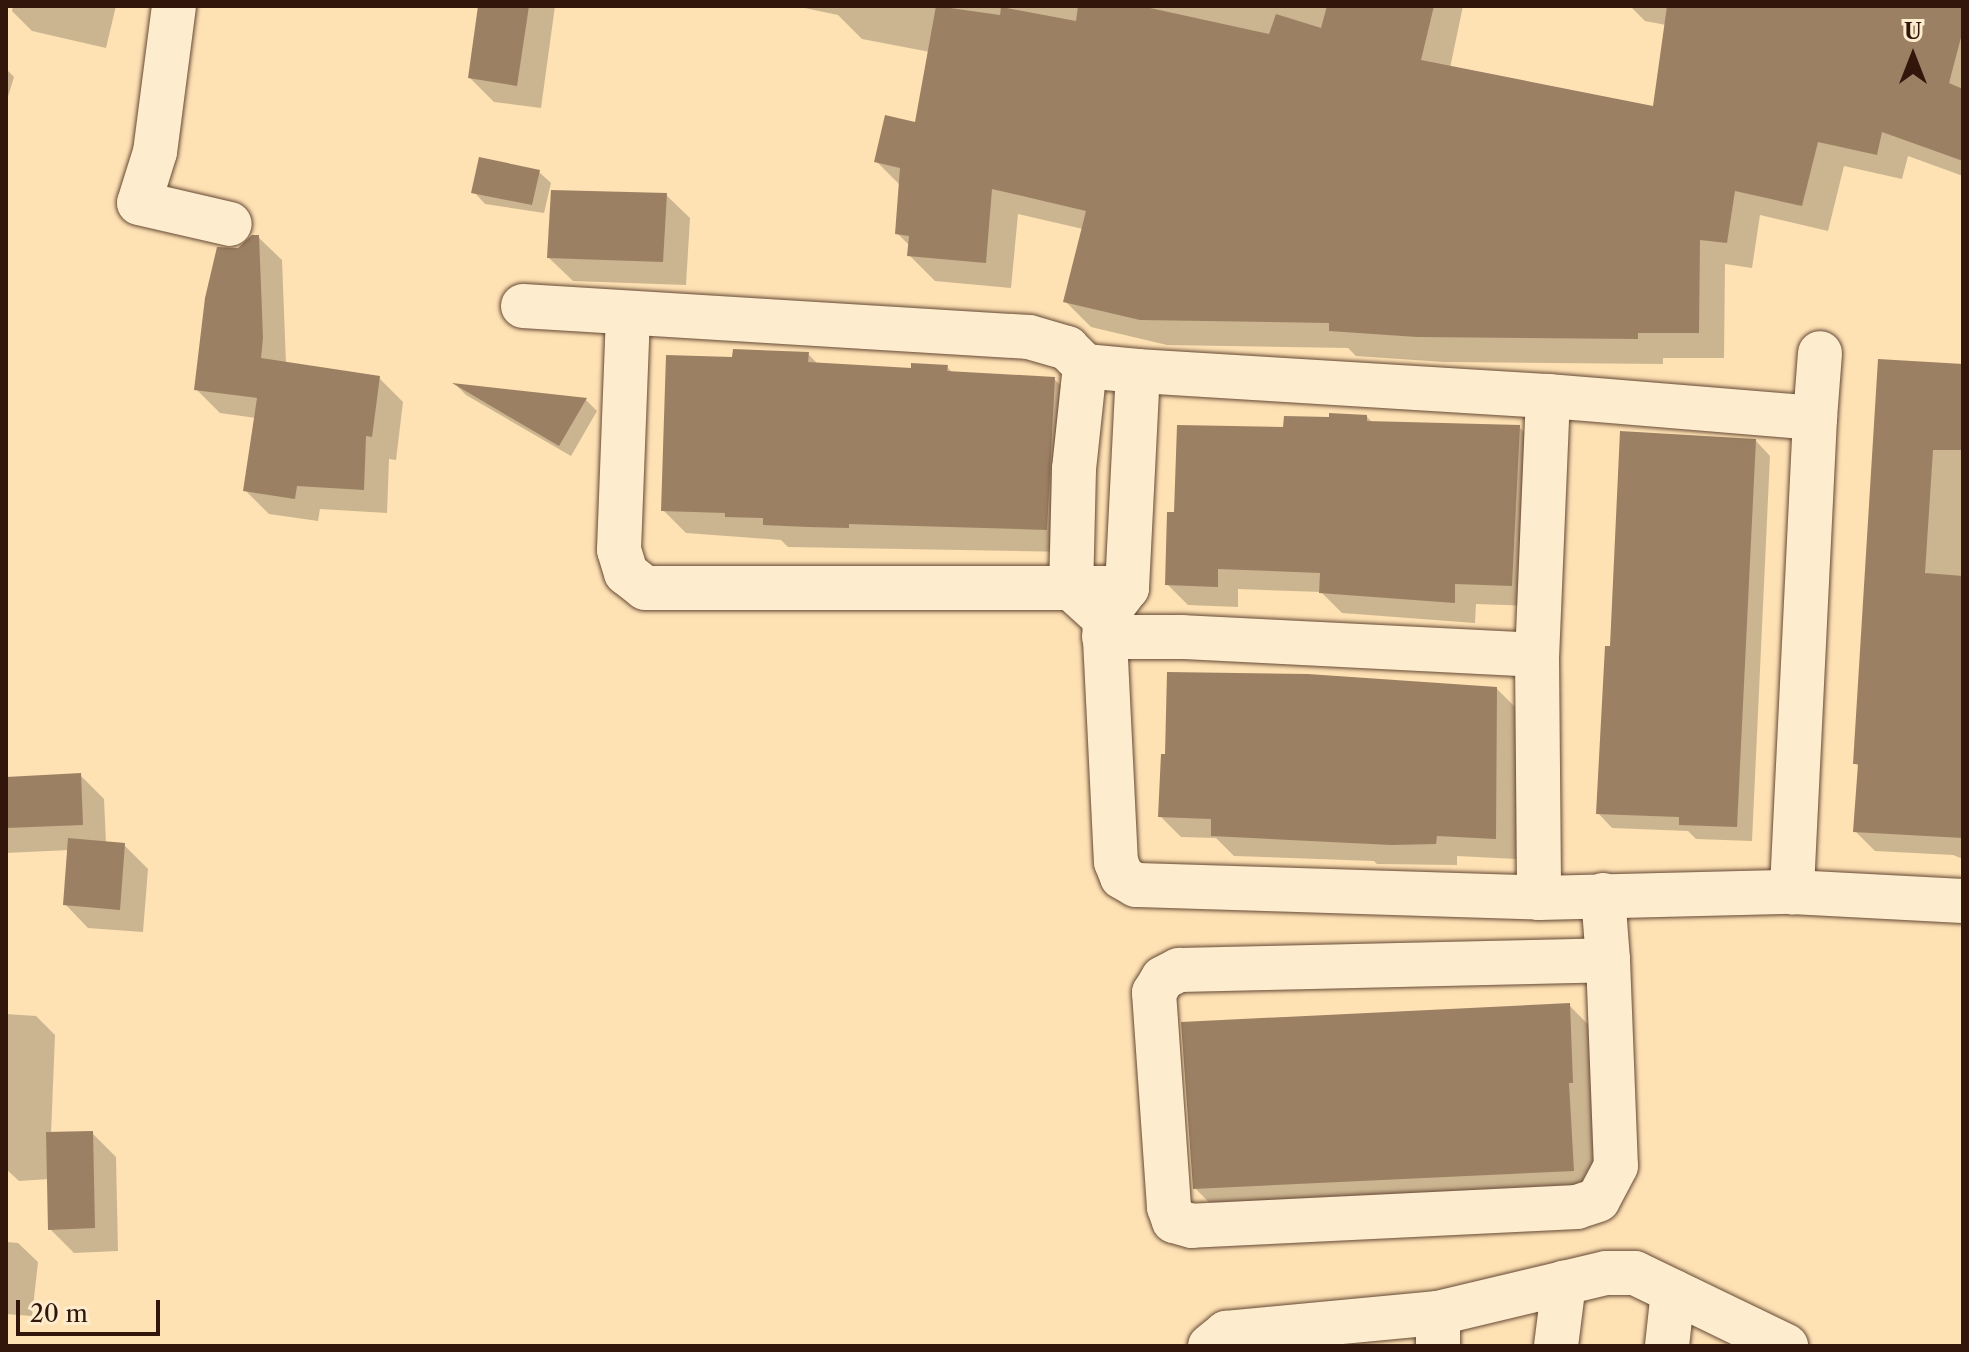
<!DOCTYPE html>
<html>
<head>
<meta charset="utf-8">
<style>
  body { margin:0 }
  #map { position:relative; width:1969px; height:1352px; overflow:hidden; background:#fee2b4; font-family:"Libre Caslon Text",serif }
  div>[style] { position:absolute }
  .shadow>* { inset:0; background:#0003 }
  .building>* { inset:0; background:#9c8063 }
  .roads { filter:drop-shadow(0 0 2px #654935) drop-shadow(0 0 2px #654935) }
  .minor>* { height:44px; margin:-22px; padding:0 22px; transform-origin:22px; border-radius:22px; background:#feecce }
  span { translate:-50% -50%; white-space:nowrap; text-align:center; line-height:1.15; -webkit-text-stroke:7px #feecce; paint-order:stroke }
  .frame { position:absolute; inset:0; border:8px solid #32160b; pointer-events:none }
  .north { position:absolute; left:1873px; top:16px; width:80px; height:80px; -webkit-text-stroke:6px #feecce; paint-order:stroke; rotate:0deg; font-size:22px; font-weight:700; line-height:32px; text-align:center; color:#32160b }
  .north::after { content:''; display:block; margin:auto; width:28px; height:36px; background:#32160b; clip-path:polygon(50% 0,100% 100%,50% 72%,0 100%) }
  .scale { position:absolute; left:16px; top:1300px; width:144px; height:36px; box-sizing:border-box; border:4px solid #32160b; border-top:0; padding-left:10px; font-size:24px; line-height:28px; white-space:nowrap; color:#32160b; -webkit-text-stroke:6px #feecce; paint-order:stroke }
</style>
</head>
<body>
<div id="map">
  <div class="shadow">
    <div style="clip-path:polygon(13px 6px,116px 6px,106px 48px,32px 31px,12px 11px)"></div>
    <div style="clip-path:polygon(481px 6px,555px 6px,541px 108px,494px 102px,470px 78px)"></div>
    <div style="clip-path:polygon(795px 6px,1463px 6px,1450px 68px,1655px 108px,1666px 25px,1645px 21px,1630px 6px,1963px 6px,1963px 176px,1908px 156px,1902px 179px,1844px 166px,1828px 231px,1760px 215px,1752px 268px,1725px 264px,1724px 358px,1663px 358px,1663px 364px,1444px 362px,1356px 356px,1348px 348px,1167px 345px,1091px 327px,1065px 301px,1083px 229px,1018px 214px,1011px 288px,935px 281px,909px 255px,910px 246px,897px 233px,900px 185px,876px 161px,917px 124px,930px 52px,862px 39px,838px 15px)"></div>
    <div style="clip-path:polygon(6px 69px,14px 77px,6px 103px)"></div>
    <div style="clip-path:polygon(539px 172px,551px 183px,544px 213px,485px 204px,474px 192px)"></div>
    <div style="clip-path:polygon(666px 195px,690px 218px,686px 285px,573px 281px,549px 258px)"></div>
    <div style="clip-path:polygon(258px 237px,282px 260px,286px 364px,379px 378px,403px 402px,396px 460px,389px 459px,387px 513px,320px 509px,318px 521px,269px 514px,245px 490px,256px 418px,220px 413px,196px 389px,239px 250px)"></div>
    <div style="clip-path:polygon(1963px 306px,1963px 859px,1953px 855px,1875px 851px,1855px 831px,1859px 767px,1855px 763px,1880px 361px,1962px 366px)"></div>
    <div style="clip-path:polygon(808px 354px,819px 365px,913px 370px,947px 367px,954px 374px,1054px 379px,1078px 402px,1070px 552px,788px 547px,781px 540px,686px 533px,663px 510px,734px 359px)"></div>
    <div style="clip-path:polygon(457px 386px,586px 400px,597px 411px,571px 456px,466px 395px)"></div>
    <div style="clip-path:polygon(1367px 417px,1373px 423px,1519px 427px,1540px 448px,1533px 606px,1476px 604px,1475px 623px,1342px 613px,1321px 592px,1238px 589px,1238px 607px,1188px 605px,1167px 584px,1176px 514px,1285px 429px)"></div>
    <div style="clip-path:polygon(1756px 441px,1770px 456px,1752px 841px,1696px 839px,1688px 831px,1612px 828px,1598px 813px,1612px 649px)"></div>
    <div style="clip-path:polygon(1497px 689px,1518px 710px,1516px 859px,1457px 856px,1457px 865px,1377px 864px,1374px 861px,1234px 856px,1216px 838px,1181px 837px,1160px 816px)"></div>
    <div style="clip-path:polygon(80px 775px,104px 799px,106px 843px,124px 845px,148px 869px,143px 932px,88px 928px,65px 904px,69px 850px,6px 853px,6px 779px)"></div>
    <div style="clip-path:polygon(1569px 1005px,1608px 1045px,1613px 1210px,1234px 1228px,1195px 1188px)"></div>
    <div style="clip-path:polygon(6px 1014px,36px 1016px,55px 1035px,51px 1134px,92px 1133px,116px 1157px,118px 1251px,74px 1253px,50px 1229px,49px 1179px,19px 1181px,6px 1169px)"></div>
    <div style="clip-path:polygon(6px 1242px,18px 1243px,38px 1262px,32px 1316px,6px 1314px)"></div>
  </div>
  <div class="building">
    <div style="clip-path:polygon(478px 6px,529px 6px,517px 86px,468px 78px)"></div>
    <div style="clip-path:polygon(936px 6px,1000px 15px,1001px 7px,1076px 21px,1078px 6px,1141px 6px,1269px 34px,1276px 14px,1321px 28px,1327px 6px,1434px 6px,1421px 60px,1653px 106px,1667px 6px,1963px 6px,1963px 30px,1949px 83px,1963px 89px,1963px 161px,1882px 132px,1877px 155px,1818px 142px,1802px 206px,1735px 191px,1727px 243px,1700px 240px,1699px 333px,1638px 333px,1638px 339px,1417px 337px,1329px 331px,1329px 323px,1140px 320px,1063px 302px,1086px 211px,992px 189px,986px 263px,907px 256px,909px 236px,895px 234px,900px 168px,874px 162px,885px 115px,915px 122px)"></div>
    <div style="clip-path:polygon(479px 157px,540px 170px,532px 205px,471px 193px)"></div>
    <div style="clip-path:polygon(551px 190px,667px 193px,663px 262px,547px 258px)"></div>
    <div style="clip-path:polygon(252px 235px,259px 235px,263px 338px,261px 358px,380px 376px,372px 437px,366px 436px,364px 490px,297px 486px,295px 499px,243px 491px,257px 398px,194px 390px,205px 298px,217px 247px,238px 248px)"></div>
    <div style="clip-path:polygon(733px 349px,809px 352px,808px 362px,911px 368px,911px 363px,948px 365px,947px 371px,1055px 377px,1047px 530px,849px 524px,849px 528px,808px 527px,763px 525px,763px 518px,725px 517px,725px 513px,661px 511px,666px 355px,732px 357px)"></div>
    <div style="clip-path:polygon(1878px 359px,1963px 364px,1963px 450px,1933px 450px,1925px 573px,1963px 576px,1963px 838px,1853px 832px,1858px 764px,1853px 764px)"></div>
    <div style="clip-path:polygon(452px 383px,587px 398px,559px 446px)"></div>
    <div style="clip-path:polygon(1329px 413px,1367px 415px,1367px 421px,1520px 425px,1512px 586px,1455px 584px,1455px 603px,1319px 593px,1320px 573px,1218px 569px,1218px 587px,1165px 585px,1167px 512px,1174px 512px,1177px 425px,1283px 427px,1284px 416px,1329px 417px)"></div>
    <div style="clip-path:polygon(1620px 431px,1756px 439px,1737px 827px,1679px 825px,1679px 817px,1596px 814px,1605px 646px,1610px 646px)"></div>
    <div style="clip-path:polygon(1167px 672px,1308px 674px,1497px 687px,1496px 839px,1437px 836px,1436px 844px,1391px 845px,1211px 836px,1211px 819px,1158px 817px,1161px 754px,1165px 754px)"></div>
    <div style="clip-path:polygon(81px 773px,83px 825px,6px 828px,6px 777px)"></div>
    <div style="clip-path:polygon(68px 838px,125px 843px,120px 910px,63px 905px)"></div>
    <div style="clip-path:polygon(1570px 1003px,1573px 1083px,1569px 1083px,1574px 1171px,1193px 1189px,1181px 1022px)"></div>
    <div style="clip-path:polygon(93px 1131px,95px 1228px,48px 1230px,46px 1132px)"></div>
  </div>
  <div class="roads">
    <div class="minor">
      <div style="left:174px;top:6px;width:147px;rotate:97.4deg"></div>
      <div style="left:155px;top:152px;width:53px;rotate:107.4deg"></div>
      <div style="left:139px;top:203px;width:93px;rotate:13deg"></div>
      <div style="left:523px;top:306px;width:507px;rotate:3.51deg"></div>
      <div style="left:1029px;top:337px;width:40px;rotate:16deg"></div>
      <div style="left:1067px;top:348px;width:25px;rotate:45deg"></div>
      <div style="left:1085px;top:366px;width:53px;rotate:5.4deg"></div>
      <div style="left:1138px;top:371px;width:411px;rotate:3.5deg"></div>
      <div style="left:1548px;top:396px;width:268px;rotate:4.7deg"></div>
      <div style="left:1815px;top:418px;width:475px;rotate:92.8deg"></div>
      <div style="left:628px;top:315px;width:235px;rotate:92.2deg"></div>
      <div style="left:619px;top:550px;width:24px;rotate:73deg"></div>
      <div style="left:626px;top:573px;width:24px;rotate:38deg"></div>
      <div style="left:645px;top:588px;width:482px"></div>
      <div style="left:1085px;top:366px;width:104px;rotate:96.1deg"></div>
      <div style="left:1074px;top:469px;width:119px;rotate:91.4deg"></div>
      <div style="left:1071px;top:588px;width:45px;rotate:42.3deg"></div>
      <div style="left:1104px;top:618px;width:38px;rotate:-53deg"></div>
      <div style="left:1127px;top:588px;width:217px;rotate:-87.1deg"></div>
      <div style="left:1548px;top:396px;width:259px;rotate:92.4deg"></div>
      <div style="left:1537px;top:655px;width:243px;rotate:89.5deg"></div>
      <div style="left:1539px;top:898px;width:253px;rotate:-1.4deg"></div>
      <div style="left:1792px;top:892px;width:171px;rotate:3deg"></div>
      <div style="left:1815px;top:418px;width:65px;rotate:-85.6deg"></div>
      <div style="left:1104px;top:618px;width:244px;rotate:87.2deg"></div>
      <div style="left:1116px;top:862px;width:16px;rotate:68deg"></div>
      <div style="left:1122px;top:877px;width:16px;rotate:30deg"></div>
      <div style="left:1136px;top:885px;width:403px;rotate:1.8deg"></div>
      <div style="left:1104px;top:637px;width:78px"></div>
      <div style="left:1182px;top:637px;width:355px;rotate:2.9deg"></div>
      <div style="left:1603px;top:895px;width:65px;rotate:85.6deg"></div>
      <div style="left:1608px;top:960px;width:206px;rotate:87.8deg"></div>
      <div style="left:1616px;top:1166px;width:38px;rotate:118deg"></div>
      <div style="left:1598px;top:1200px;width:22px;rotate:162deg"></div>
      <div style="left:1577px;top:1207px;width:385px;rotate:177.2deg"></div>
      <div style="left:1192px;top:1226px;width:19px;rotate:-164deg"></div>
      <div style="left:1174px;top:1221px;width:15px;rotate:-110deg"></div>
      <div style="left:1169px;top:1207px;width:215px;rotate:-94deg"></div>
      <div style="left:1154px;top:993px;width:17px;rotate:-59deg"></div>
      <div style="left:1163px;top:978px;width:18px;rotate:-27deg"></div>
      <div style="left:1179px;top:970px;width:429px;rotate:-1.3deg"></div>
      <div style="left:1210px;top:1346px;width:21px;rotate:-39deg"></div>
      <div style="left:1226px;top:1333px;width:213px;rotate:-5.4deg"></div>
      <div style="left:1438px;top:1346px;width:33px;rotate:-90deg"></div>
      <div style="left:1438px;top:1313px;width:173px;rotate:-13.4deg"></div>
      <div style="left:1606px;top:1273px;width:29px"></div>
      <div style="left:1635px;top:1273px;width:168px;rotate:25.8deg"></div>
      <div style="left:1556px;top:1346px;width:64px;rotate:-82.8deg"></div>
      <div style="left:1667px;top:1346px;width:55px;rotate:-83.8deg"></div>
    </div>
  </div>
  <div class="frame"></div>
  <div class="north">U</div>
  <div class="scale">20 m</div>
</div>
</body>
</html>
